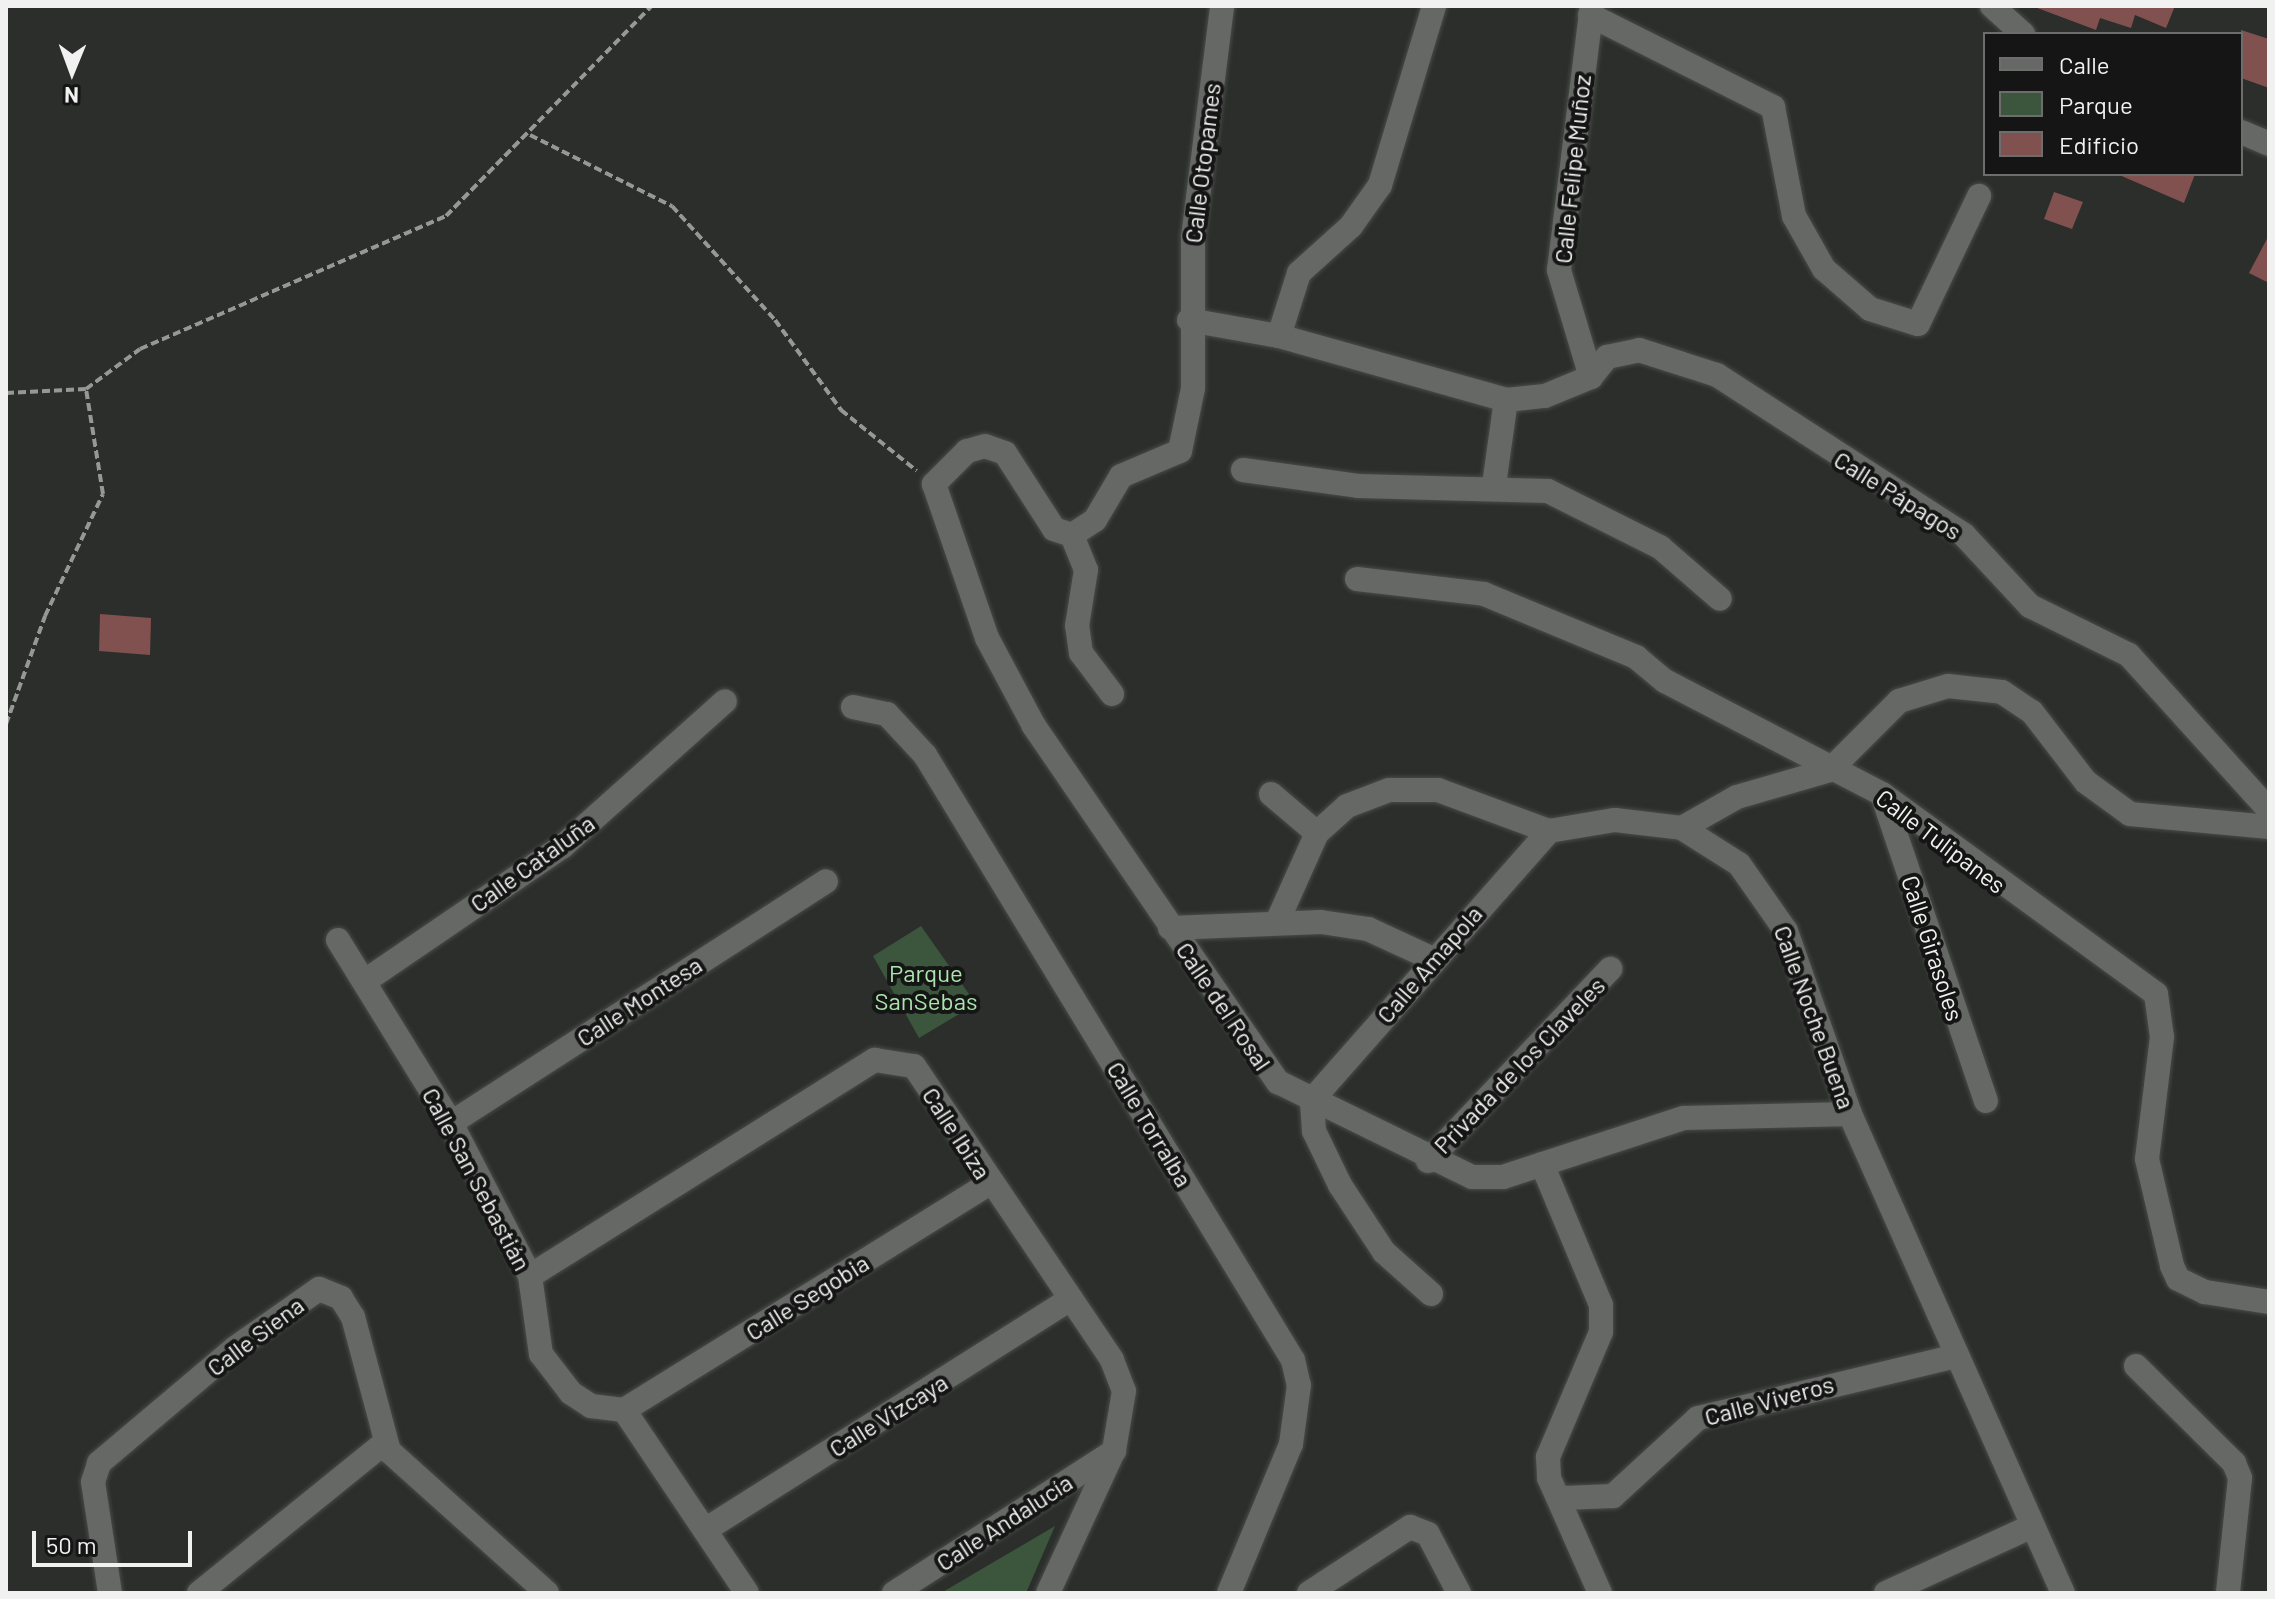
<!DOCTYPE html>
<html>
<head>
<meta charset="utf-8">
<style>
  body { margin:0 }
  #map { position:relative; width:2275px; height:1599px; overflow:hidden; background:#2b2e2b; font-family:Barlow,sans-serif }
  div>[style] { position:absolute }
  .green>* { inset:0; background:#3c553d }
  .building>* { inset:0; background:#81514f }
  .path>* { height:4px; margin-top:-2px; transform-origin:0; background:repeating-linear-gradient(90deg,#969796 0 8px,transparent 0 12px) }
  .roads { filter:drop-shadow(0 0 2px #494b49) drop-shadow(0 0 2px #494b49) }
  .minor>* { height:24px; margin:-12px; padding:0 12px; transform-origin:12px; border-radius:12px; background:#666866 }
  span { translate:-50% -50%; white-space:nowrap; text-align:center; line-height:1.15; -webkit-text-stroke:8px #141514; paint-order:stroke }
  .street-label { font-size:24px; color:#f0f1f0 }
  .park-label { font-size:24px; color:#abe4ad }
  .frame { position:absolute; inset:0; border:8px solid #f0f1f0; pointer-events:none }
  .legend { position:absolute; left:1983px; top:32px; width:260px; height:144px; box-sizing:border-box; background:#141514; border:2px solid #6c6d6c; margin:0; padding:10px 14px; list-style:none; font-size:24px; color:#f0f1f0 }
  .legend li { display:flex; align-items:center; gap:16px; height:40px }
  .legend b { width:40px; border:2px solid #6c6d6c }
  .north { position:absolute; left:32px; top:32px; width:80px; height:80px; -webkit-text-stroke:6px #141514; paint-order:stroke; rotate:181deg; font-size:22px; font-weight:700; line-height:32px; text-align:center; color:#f0f1f0 }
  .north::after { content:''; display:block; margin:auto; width:28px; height:36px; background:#f0f1f0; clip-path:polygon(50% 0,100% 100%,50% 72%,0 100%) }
  .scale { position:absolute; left:32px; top:1531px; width:160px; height:36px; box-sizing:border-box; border:4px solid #f0f1f0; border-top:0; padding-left:10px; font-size:24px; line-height:28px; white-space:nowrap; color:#f0f1f0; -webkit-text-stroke:6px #141514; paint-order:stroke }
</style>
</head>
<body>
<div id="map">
  <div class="green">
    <div style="clip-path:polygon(921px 926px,976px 1004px,919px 1038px,873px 956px)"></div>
    <div style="clip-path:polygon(1055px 1526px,1026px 1593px,941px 1593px)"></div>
  </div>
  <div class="building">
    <div style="clip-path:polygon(2032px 6px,2175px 6px,2166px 28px,2135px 15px,2131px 28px,2100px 18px,2096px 30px)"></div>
    <div style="clip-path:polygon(2241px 30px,2269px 39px,2269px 88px,2241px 78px)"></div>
    <div style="clip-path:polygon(2117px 174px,2195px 174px,2184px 203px)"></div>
    <div style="clip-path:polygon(2054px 192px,2083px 202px,2072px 229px,2044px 219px)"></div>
    <div style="clip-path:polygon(2269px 235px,2269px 283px,2249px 273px)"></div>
    <div style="clip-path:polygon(100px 614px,151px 618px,150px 655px,99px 651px)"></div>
  </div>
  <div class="path">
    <div style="left:530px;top:135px;width:159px;rotate:26.6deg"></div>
    <div style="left:672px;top:206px;width:154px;rotate:47.9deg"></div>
    <div style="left:775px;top:320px;width:112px;rotate:53.7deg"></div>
    <div style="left:841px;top:410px;width:97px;rotate:38.8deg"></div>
    <div style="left:6px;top:393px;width:80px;rotate:-2.9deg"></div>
    <div style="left:6px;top:724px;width:115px;rotate:-70.1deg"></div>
    <div style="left:45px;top:616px;width:135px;rotate:-64.6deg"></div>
    <div style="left:103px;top:494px;width:106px;rotate:-99.2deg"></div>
    <div style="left:86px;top:389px;width:67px;rotate:-36.5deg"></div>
    <div style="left:140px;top:349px;width:334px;rotate:-23.5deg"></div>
    <div style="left:446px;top:216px;width:294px;rotate:-45.6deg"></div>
  </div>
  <div class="roads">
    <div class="minor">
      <div style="left:1992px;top:6px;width:42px;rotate:42.1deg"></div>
      <div style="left:1590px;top:15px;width:205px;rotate:26.7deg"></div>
      <div style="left:1773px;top:107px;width:111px;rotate:79.1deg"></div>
      <div style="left:1794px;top:216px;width:61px;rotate:60.5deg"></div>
      <div style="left:1824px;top:269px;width:61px;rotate:41deg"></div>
      <div style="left:1870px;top:309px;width:50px;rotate:17.4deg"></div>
      <div style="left:1918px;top:324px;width:142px;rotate:-64.5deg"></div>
      <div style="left:2241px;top:132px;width:30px;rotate:23deg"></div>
      <div style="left:1189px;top:320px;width:91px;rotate:10.1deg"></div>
      <div style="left:1279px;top:336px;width:236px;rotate:15.7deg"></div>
      <div style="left:1506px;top:400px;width:39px;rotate:-6deg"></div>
      <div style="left:1545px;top:396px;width:50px;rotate:-22.4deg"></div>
      <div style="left:1591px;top:377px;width:26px;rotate:-51deg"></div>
      <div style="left:1607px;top:357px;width:33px;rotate:-12deg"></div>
      <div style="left:1639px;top:350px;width:82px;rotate:17.8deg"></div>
      <div style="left:1717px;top:375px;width:294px;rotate:32.9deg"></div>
      <div style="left:1964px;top:535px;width:97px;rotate:47.1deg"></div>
      <div style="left:2030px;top:606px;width:110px;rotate:26.3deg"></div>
      <div style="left:2129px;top:655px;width:209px;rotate:47.9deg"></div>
      <div style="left:1279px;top:336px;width:66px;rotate:-72.4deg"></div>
      <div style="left:1299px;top:273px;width:70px;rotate:-42.1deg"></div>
      <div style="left:1351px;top:226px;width:50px;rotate:-54.7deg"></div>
      <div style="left:1380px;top:185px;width:187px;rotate:-73.2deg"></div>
      <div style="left:1591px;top:377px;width:112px;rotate:-106.7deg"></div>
      <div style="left:1559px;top:270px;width:266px;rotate:-82.9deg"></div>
      <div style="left:1243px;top:470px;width:116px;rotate:7.9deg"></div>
      <div style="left:1358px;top:486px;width:190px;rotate:1.5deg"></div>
      <div style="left:1548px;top:491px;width:125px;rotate:26.6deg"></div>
      <div style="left:1660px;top:547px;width:79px;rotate:40.9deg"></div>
      <div style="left:1494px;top:485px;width:86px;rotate:-82deg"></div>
      <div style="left:1072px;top:535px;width:27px;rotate:-33deg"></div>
      <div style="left:1095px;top:520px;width:51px;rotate:-59.4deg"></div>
      <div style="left:1121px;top:476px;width:64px;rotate:-23deg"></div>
      <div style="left:1180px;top:451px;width:64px;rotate:-78.3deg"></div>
      <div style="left:1193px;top:388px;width:151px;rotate:-90deg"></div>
      <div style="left:1193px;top:237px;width:233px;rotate:-82.8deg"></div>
      <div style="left:1357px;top:579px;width:128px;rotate:6.7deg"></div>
      <div style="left:1484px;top:594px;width:165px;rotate:22.5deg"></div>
      <div style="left:1636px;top:657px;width:38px;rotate:40deg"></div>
      <div style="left:1665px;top:681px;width:245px;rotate:27.5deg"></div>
      <div style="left:1882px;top:794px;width:339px;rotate:36.1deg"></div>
      <div style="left:2156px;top:994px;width:43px;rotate:82.1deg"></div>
      <div style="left:2162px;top:1037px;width:123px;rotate:97deg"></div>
      <div style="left:2147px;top:1159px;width:110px;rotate:76.8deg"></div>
      <div style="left:2172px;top:1266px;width:14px;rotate:65deg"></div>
      <div style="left:2178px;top:1279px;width:30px;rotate:26deg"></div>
      <div style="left:2205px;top:1292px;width:65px;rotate:8.9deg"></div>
      <div style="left:1112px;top:694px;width:51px;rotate:-127.1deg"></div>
      <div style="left:1081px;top:653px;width:27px;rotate:-98deg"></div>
      <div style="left:1077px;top:626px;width:57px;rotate:-80.9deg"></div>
      <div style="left:1086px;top:570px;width:38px;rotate:-112deg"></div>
      <div style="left:1072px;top:535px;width:19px;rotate:-162deg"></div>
      <div style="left:1054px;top:529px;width:90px;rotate:-122.8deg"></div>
      <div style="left:1005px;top:453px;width:21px;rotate:-161deg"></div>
      <div style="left:985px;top:446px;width:19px;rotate:164deg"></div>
      <div style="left:967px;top:451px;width:47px;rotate:135deg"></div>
      <div style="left:934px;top:484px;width:163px;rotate:71deg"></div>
      <div style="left:987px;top:638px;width:100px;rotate:61.9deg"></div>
      <div style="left:1034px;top:726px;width:432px;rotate:55.6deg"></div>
      <div style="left:1278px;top:1082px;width:216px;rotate:26.1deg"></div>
      <div style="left:1472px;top:1177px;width:31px"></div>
      <div style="left:1503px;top:1177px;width:190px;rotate:-18.1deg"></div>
      <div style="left:1684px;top:1118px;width:166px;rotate:-1.4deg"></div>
      <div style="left:853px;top:707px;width:35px;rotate:12deg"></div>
      <div style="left:887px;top:714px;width:56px;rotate:47.2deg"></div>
      <div style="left:925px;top:755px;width:708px;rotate:58.69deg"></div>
      <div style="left:1293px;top:1360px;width:26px;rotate:77deg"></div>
      <div style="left:1299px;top:1385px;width:60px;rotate:97.7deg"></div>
      <div style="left:1291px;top:1444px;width:161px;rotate:112.6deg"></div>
      <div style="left:1271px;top:794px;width:60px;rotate:40.3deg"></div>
      <div style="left:1882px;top:794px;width:324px;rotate:71.3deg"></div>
      <div style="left:1682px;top:828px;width:63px;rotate:-29.4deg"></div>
      <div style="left:1737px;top:797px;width:97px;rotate:-16.2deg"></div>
      <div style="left:1830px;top:770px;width:98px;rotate:-45deg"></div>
      <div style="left:1899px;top:701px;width:51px;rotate:-17deg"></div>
      <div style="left:1948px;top:686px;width:54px;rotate:6.3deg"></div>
      <div style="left:2002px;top:692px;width:36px;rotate:34deg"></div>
      <div style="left:2032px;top:712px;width:88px;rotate:52.4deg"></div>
      <div style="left:2086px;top:782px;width:54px;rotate:36deg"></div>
      <div style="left:2130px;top:814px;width:140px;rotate:5.3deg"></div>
      <div style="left:1278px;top:920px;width:95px;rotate:-65.9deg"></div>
      <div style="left:1317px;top:833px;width:40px;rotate:-42deg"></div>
      <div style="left:1347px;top:806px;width:45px;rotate:-20.9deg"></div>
      <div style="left:1389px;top:790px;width:49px"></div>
      <div style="left:1438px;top:790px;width:118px;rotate:20.3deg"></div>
      <div style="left:1549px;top:831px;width:67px;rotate:-9.5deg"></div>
      <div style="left:1615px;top:820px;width:67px;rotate:6.8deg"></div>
      <div style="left:1682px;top:828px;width:67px;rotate:32.3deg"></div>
      <div style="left:1739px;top:864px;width:82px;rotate:55deg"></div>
      <div style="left:1786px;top:931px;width:194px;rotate:70.7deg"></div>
      <div style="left:1850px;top:1114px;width:524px;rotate:66.03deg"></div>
      <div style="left:1170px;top:928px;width:151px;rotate:-2.3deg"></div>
      <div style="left:1321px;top:922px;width:48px;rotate:8.5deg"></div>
      <div style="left:1368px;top:929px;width:69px;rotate:24.7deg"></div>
      <div style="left:338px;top:940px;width:215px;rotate:58.3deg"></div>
      <div style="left:451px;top:1123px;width:172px;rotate:62.7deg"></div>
      <div style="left:530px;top:1276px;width:79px;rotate:82deg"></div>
      <div style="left:541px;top:1354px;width:49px;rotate:52.4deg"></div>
      <div style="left:571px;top:1393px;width:24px;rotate:33deg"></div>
      <div style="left:591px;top:1406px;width:33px;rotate:7deg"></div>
      <div style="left:624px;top:1410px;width:220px;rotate:56.1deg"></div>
      <div style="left:365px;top:981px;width:240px;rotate:-34.3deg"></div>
      <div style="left:563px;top:846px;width:217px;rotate:-41.8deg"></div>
      <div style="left:451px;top:1123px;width:446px;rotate:-32.8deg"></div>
      <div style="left:1428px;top:1161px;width:265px;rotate:-46.5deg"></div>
      <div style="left:1542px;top:1164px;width:153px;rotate:67.3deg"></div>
      <div style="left:1601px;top:1305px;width:27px;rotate:90deg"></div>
      <div style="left:1601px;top:1332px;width:136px;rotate:113deg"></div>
      <div style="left:1548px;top:1457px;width:21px;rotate:87deg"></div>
      <div style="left:1549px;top:1478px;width:126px;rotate:66.1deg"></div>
      <div style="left:530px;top:1276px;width:407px;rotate:-32.1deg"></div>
      <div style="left:875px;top:1060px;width:39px;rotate:9deg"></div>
      <div style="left:914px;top:1066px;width:354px;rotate:56deg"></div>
      <div style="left:1112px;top:1360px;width:33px;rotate:69deg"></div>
      <div style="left:1124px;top:1391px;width:60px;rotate:99.6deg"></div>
      <div style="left:1114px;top:1450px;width:157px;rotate:114.8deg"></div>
      <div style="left:1431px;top:1294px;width:63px;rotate:-138.2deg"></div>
      <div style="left:1384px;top:1252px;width:80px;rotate:-123.3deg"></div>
      <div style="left:1340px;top:1185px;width:60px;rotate:-115.7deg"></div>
      <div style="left:1314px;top:1131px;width:31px;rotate:-94deg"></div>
      <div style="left:1312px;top:1100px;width:359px;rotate:-48.6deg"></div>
      <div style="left:2136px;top:1366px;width:138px;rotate:44.7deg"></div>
      <div style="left:2234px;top:1463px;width:16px;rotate:68deg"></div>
      <div style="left:2240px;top:1478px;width:116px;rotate:96deg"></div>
      <div style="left:624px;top:1410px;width:431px;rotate:-31.8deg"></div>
      <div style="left:1563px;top:1498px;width:50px;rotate:-2.3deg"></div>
      <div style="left:1613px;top:1496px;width:115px;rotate:-42.5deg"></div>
      <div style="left:1698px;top:1418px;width:265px;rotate:-13.5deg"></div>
      <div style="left:705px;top:1530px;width:433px;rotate:-32.3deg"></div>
      <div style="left:110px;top:1593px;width:112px;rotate:-98.7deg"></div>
      <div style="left:93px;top:1482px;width:20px;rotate:-72deg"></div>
      <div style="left:99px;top:1463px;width:178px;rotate:-40.2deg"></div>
      <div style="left:235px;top:1348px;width:103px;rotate:-35.1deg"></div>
      <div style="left:319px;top:1289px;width:24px;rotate:22deg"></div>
      <div style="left:341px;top:1298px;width:22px;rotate:58deg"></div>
      <div style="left:353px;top:1317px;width:139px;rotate:75deg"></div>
      <div style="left:389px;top:1451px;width:212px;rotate:41.9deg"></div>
      <div style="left:199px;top:1593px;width:238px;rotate:-39deg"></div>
      <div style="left:894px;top:1593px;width:262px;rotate:-32.8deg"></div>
      <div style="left:1309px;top:1593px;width:121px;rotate:-33.2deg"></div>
      <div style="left:1410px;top:1527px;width:19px;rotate:21deg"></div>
      <div style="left:1428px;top:1534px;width:67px;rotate:62.3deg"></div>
      <div style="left:1886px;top:1593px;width:158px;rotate:-24.6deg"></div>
    </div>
  </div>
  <div class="street-label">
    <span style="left:1202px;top:163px;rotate:-83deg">Calle Otopames</span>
    <span style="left:1572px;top:169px;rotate:-84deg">Calle Felipe Muñoz</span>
    <span style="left:1898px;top:495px;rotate:32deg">Calle Pápagos</span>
    <span style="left:1941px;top:841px;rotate:37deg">Calle Tulipanes</span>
    <span style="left:532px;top:863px;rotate:-36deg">Calle Cataluña</span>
    <span style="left:1933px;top:948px;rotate:72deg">Calle Girasoles</span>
    <span style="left:1429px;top:964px;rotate:-49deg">Calle Amapola</span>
    <span style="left:639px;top:1001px;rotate:-33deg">Calle Montesa</span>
    <span style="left:1224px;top:1006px;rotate:56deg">Calle del Rosal</span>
    <span style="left:1815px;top:1017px;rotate:70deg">Calle Noche Buena</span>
    <span style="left:1519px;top:1065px;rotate:-46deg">Privada de los Claveles</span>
    <span style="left:1150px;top:1124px;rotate:59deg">Calle Torralba</span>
    <span style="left:957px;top:1133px;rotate:57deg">Calle Ibiza</span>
    <span style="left:477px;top:1179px;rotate:62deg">Calle San Sebastián</span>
    <span style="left:807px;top:1297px;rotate:-32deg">Calle Segobia</span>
    <span style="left:255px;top:1336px;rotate:-37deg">Calle Siena</span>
    <span style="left:1769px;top:1400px;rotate:-15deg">Calle Viveros</span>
    <span style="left:888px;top:1415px;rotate:-32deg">Calle Vizcaya</span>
    <span style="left:1004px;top:1522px;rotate:-33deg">Calle Andalucía</span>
  </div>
  <div class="park-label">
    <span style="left:926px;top:987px">Parque<br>SanSebas</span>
  </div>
  <div class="frame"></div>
  <ul class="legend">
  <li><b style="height:10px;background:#666866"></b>Calle</li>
  <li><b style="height:22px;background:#3c553d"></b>Parque</li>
  <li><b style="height:22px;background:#81514f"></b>Edificio</li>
  </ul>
  <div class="north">N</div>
  <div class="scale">50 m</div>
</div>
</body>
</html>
